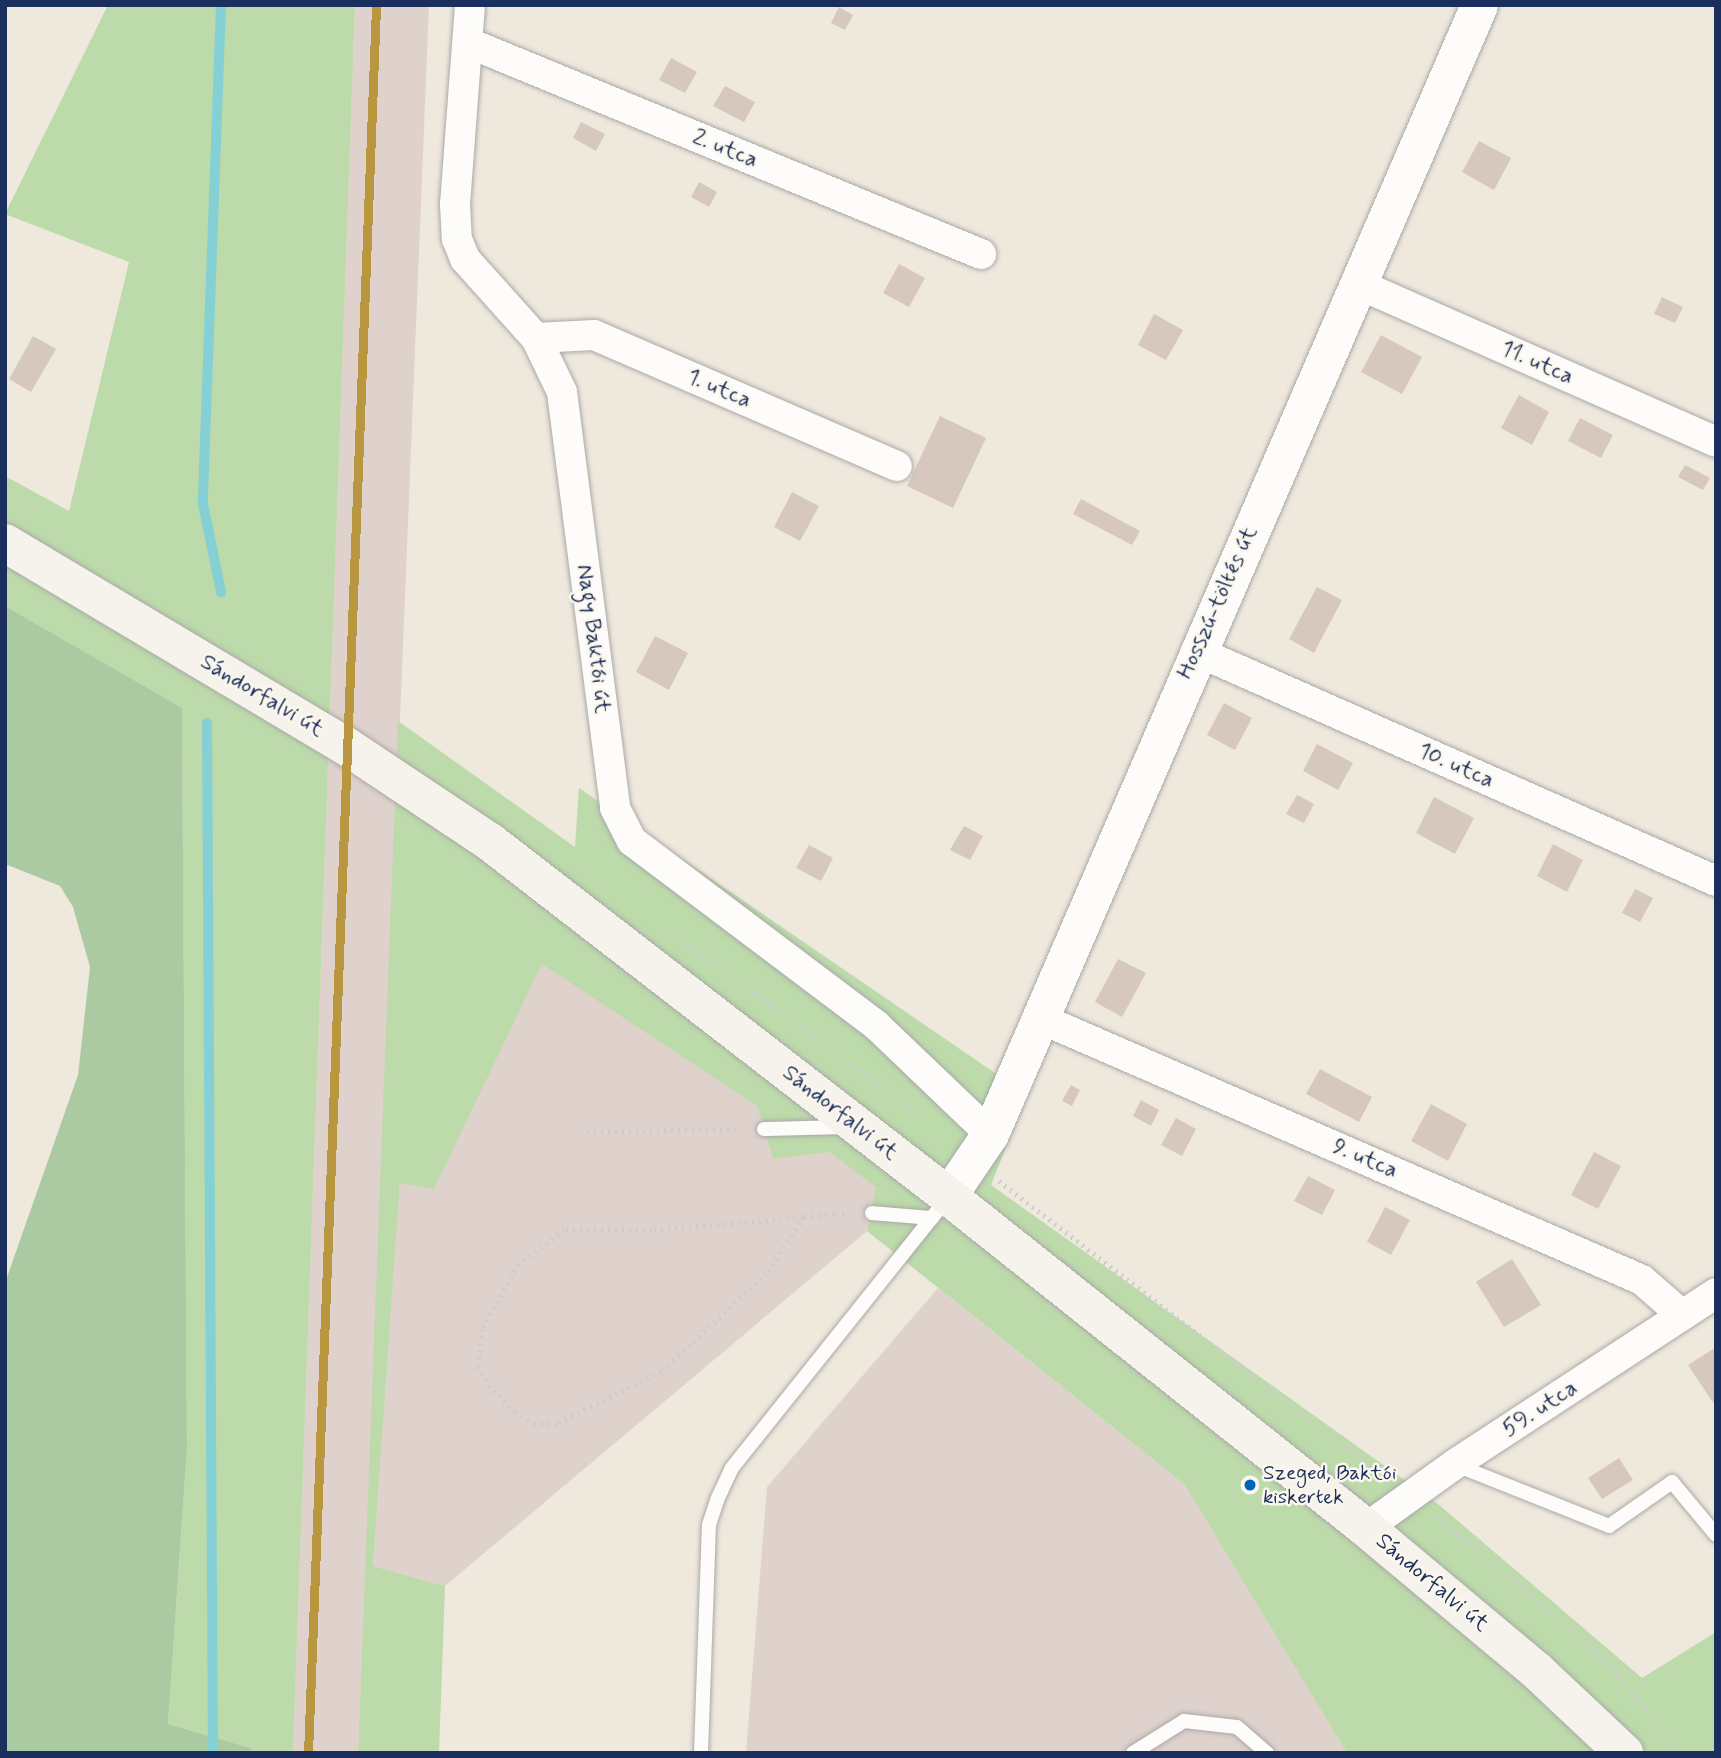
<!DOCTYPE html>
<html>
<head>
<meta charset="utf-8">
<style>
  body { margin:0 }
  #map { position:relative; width:1721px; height:1758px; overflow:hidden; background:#efe8dc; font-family:Mynerve,sans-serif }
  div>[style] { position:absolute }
  .industrial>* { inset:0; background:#dfd1cc }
  .green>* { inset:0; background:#bcdaaa }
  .forest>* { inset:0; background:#accaa1 }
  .stream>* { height:10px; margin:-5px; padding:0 5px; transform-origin:5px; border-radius:5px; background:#85d0d4 }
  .building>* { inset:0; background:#d7c8bf }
  .path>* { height:4.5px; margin-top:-2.25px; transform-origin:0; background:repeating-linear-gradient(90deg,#cdcdce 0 2px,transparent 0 7px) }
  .roads { filter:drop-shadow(0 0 2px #aaa9a8) drop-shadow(0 0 2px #aaa9a8) }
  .service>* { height:14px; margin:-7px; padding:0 7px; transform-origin:7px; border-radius:7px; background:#fdfcfa }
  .minor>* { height:30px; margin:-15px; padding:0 15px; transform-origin:15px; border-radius:15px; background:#fdfcfa }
  .tertiary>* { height:37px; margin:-18.5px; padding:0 18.5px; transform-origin:18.5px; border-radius:18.5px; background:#fdfcfa }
  .secondary>* { height:38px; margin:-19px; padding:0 19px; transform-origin:19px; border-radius:19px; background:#f6f2ec }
  .rail-1>* { height:9px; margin:-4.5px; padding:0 4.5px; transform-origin:4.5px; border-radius:4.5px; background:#b99741 }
  .dots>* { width:19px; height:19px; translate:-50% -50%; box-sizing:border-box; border:4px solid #fbf7ec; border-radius:50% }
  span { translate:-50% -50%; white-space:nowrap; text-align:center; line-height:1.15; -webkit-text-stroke:5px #fbf7ec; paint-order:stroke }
  .bus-label { font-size:21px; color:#1b2f5e }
  .left { translate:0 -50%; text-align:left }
  .street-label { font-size:23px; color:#1b2f5e }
  .frame { position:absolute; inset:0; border:7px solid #1b2f5e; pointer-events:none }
</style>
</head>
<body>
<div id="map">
  <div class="industrial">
    <div style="clip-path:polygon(355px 5px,429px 5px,358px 1753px,293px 1753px)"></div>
    <div style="clip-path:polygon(542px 963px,757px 1106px,773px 1159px,829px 1152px,877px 1187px,867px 1231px,445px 1586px,373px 1566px,400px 1182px,434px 1189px)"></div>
    <div style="clip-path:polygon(938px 1288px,1184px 1484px,1347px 1753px,746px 1753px,767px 1487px)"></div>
  </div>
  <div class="green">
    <div style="clip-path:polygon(108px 5px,355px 5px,293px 1753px,251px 1753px,251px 1748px,168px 1724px,187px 1448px,182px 709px,5px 606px,5px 476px,69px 511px,129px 262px,5px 214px)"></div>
    <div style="clip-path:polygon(398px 721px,575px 847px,579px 788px,1027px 1095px,991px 1185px,1438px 1504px,1642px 1678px,1716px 1632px,1716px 1753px,1347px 1753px,1184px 1484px,867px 1231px,876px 1187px,829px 1152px,773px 1159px,757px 1106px,542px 964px,434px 1189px,400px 1183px,373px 1566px,445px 1586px,439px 1753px,358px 1753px)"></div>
  </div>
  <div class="forest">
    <div style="clip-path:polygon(5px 606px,182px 708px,187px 1448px,168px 1724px,251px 1748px,251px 1753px,5px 1753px,5px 1283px,78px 1075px,90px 967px,73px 907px,60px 886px,5px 864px)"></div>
  </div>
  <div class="stream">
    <div style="left:221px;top:5px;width:499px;rotate:92.1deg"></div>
    <div style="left:203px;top:504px;width:90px;rotate:78.4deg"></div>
    <div style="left:207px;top:723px;width:1030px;rotate:89.67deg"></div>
  </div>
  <div class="building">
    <div style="clip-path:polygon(839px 7px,853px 15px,845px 30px,831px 23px)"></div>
    <div style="clip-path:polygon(671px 58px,697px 72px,685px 93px,659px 80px)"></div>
    <div style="clip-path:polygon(725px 86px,755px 102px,744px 122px,713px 106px)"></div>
    <div style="clip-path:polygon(581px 122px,605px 134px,596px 151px,573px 138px)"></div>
    <div style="clip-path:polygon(1479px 141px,1511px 158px,1494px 190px,1462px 172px)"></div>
    <div style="clip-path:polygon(699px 182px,717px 192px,709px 207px,691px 197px)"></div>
    <div style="clip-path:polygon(899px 264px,925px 278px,909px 307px,883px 293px)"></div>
    <div style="clip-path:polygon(1662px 297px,1683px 307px,1675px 323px,1654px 314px)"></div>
    <div style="clip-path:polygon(1154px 314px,1183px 330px,1166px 360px,1138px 345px)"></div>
    <div style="clip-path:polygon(1381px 335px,1422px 357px,1402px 394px,1361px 372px)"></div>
    <div style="clip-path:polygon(33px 336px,56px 349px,31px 392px,9px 379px)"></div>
    <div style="clip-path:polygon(1519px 395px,1549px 412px,1532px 445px,1501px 428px)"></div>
    <div style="clip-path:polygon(940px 416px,986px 438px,953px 508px,907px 486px)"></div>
    <div style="clip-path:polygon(1580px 418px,1613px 435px,1601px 458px,1568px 441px)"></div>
    <div style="clip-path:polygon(1685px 465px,1710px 478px,1703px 490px,1678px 477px)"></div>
    <div style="clip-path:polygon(792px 492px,819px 506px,800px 541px,774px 527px)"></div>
    <div style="clip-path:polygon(1081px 499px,1140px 531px,1132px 545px,1073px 514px)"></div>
    <div style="clip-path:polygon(1317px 587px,1342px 600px,1314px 653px,1289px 639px)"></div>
    <div style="clip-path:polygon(655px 636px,688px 653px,669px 690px,636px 672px)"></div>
    <div style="clip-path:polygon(1224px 703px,1252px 718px,1235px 750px,1207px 735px)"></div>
    <div style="clip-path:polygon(1317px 744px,1353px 763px,1338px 790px,1303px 771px)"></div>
    <div style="clip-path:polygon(1297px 795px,1314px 804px,1304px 823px,1286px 814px)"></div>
    <div style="clip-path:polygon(1434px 797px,1474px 818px,1455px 854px,1416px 833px)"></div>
    <div style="clip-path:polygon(964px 826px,983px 836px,970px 860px,950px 850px)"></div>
    <div style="clip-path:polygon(1553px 844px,1583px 860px,1567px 892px,1537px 876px)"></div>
    <div style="clip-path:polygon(809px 845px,833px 858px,821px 881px,796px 868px)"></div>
    <div style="clip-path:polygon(1635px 889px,1653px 898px,1640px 922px,1622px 913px)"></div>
    <div style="clip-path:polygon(1118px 959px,1146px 973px,1122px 1017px,1095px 1002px)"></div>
    <div style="clip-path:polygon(1320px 1069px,1372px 1097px,1359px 1122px,1306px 1094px)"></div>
    <div style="clip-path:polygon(1071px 1085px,1080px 1090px,1072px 1106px,1062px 1101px)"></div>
    <div style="clip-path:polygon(1141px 1100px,1159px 1110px,1151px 1126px,1133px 1116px)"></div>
    <div style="clip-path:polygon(1431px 1104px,1467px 1124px,1448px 1161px,1411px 1141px)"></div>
    <div style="clip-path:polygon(1176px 1118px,1196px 1129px,1182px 1156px,1161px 1145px)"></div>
    <div style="clip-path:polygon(1594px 1152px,1621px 1166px,1598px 1209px,1571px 1195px)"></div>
    <div style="clip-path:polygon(1308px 1176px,1335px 1190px,1322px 1215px,1294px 1201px)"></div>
    <div style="clip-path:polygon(1385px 1207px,1410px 1220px,1391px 1255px,1367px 1242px)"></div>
    <div style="clip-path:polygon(1512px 1259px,1541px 1305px,1504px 1327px,1476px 1282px)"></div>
    <div style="clip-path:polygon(1716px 1347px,1716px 1407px,1688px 1365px)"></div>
    <div style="clip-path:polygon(1619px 1458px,1633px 1480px,1602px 1499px,1588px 1478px)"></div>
  </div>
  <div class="path">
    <div style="left:5px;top:499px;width:15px;rotate:32deg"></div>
    <div style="left:685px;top:942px;width:288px;rotate:36.4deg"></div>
    <div style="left:587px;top:1132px;width:155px;rotate:-1.1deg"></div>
    <div style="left:999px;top:1181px;width:485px;rotate:37.5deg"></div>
    <div style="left:804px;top:1217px;width:68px;rotate:123deg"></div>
    <div style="left:767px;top:1274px;width:144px;rotate:137.2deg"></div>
    <div style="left:661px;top:1372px;width:116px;rotate:153.4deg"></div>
    <div style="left:557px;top:1424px;width:22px;rotate:180deg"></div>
    <div style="left:535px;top:1424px;width:23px;rotate:-149deg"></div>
    <div style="left:515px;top:1412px;width:36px;rotate:-136deg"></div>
    <div style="left:489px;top:1387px;width:24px;rotate:-118deg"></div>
    <div style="left:478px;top:1366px;width:39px;rotate:-83deg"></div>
    <div style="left:483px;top:1327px;width:71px;rotate:-60.6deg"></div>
    <div style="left:518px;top:1265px;width:60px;rotate:-36.9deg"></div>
    <div style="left:566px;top:1229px;width:88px;rotate:0.7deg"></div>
    <div style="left:654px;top:1230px;width:151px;rotate:-5deg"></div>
    <div style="left:804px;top:1217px;width:31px;rotate:-6deg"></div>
    <div style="left:835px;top:1214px;width:15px"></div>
    <div style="left:1435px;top:1516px;width:178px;rotate:39.1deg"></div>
    <div style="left:1573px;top:1628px;width:66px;rotate:46.2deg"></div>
    <div style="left:1619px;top:1676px;width:98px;rotate:52.1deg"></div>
  </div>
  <div class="roads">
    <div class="service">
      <div style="left:764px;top:1129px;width:83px;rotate:-1.4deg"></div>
      <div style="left:872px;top:1213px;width:60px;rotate:4.8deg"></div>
      <div style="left:1456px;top:1465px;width:165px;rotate:21.7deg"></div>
      <div style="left:1609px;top:1526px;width:77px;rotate:-34.9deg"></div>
      <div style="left:1672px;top:1482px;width:69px;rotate:50.3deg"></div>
      <div style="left:701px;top:1753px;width:228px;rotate:-88deg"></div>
      <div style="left:709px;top:1525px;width:26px;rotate:-72deg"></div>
      <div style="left:717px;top:1500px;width:35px;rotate:-65deg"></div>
      <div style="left:732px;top:1468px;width:347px;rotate:-51.4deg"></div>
      <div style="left:1133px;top:1753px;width:60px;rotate:-32.1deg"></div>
      <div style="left:1184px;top:1721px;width:53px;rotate:6.5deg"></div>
      <div style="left:1237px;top:1727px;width:40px;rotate:41deg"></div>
    </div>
    <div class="minor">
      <div style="left:470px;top:5px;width:200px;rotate:94.3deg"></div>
      <div style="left:455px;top:204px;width:35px;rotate:87deg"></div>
      <div style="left:457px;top:239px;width:22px;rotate:68deg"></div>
      <div style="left:465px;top:259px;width:106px;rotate:48.1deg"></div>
      <div style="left:536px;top:338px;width:60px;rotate:64.3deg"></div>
      <div style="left:562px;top:392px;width:419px;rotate:82.7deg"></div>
      <div style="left:615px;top:808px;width:37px;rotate:63deg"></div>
      <div style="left:632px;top:841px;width:306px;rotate:37deg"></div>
      <div style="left:876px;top:1025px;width:158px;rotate:43.7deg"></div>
      <div style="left:469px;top:43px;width:554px;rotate:22.4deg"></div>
      <div style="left:1358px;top:284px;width:391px;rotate:23.8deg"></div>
      <div style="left:536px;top:338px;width:58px;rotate:-3deg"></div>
      <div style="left:594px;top:335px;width:330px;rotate:23.4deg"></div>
      <div style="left:1196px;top:651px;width:569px;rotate:23.86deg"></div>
      <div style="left:1039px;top:1018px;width:657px;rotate:23.48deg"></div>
      <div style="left:1642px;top:1280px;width:53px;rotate:41.2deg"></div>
      <div style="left:1366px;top:1528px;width:110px;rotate:-35.7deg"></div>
      <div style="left:1455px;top:1464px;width:312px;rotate:-33.2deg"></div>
    </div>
    <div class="tertiary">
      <div style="left:948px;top:1196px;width:75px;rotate:-55.9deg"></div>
      <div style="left:990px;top:1134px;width:1230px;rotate:-66.58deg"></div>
    </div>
    <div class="secondary">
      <div style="left:5px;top:543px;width:397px;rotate:30.8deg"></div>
      <div style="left:346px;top:746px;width:173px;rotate:33.7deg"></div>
      <div style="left:490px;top:842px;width:579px;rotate:37.7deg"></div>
      <div style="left:948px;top:1196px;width:534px;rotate:38.46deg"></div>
      <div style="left:1366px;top:1528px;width:223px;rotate:39.9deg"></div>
      <div style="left:1537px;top:1671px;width:120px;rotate:43.3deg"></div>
    </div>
  </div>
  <div class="rail-1">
    <div style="left:308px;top:1753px;width:1749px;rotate:-87.77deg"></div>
  </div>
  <div class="dots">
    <div style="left:1250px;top:1485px;background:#0065bd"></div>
  </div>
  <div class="bus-label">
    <span class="left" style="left:1263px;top:1485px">Szeged, Baktói<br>kiskertek</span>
  </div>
  <div class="street-label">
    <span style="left:725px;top:149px;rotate:22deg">2. utca</span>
    <span style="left:1537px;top:363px;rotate:24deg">11. utca</span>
    <span style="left:719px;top:389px;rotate:23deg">1. utca</span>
    <span style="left:1218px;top:603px;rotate:-66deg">Hosszú-töltés út</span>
    <span style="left:593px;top:639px;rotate:83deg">Nagy Baktói út</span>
    <span style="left:262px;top:696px;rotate:31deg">Sándorfalvi út</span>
    <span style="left:1456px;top:766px;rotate:24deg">10. utca</span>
    <span style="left:840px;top:1113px;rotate:38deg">Sándorfalvi út</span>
    <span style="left:1365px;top:1159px;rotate:23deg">9. utca</span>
    <span style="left:1540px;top:1409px;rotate:-33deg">59. utca</span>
    <span style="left:1432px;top:1583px;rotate:40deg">Sándorfalvi út</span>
  </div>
  <div class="frame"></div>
</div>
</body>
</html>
